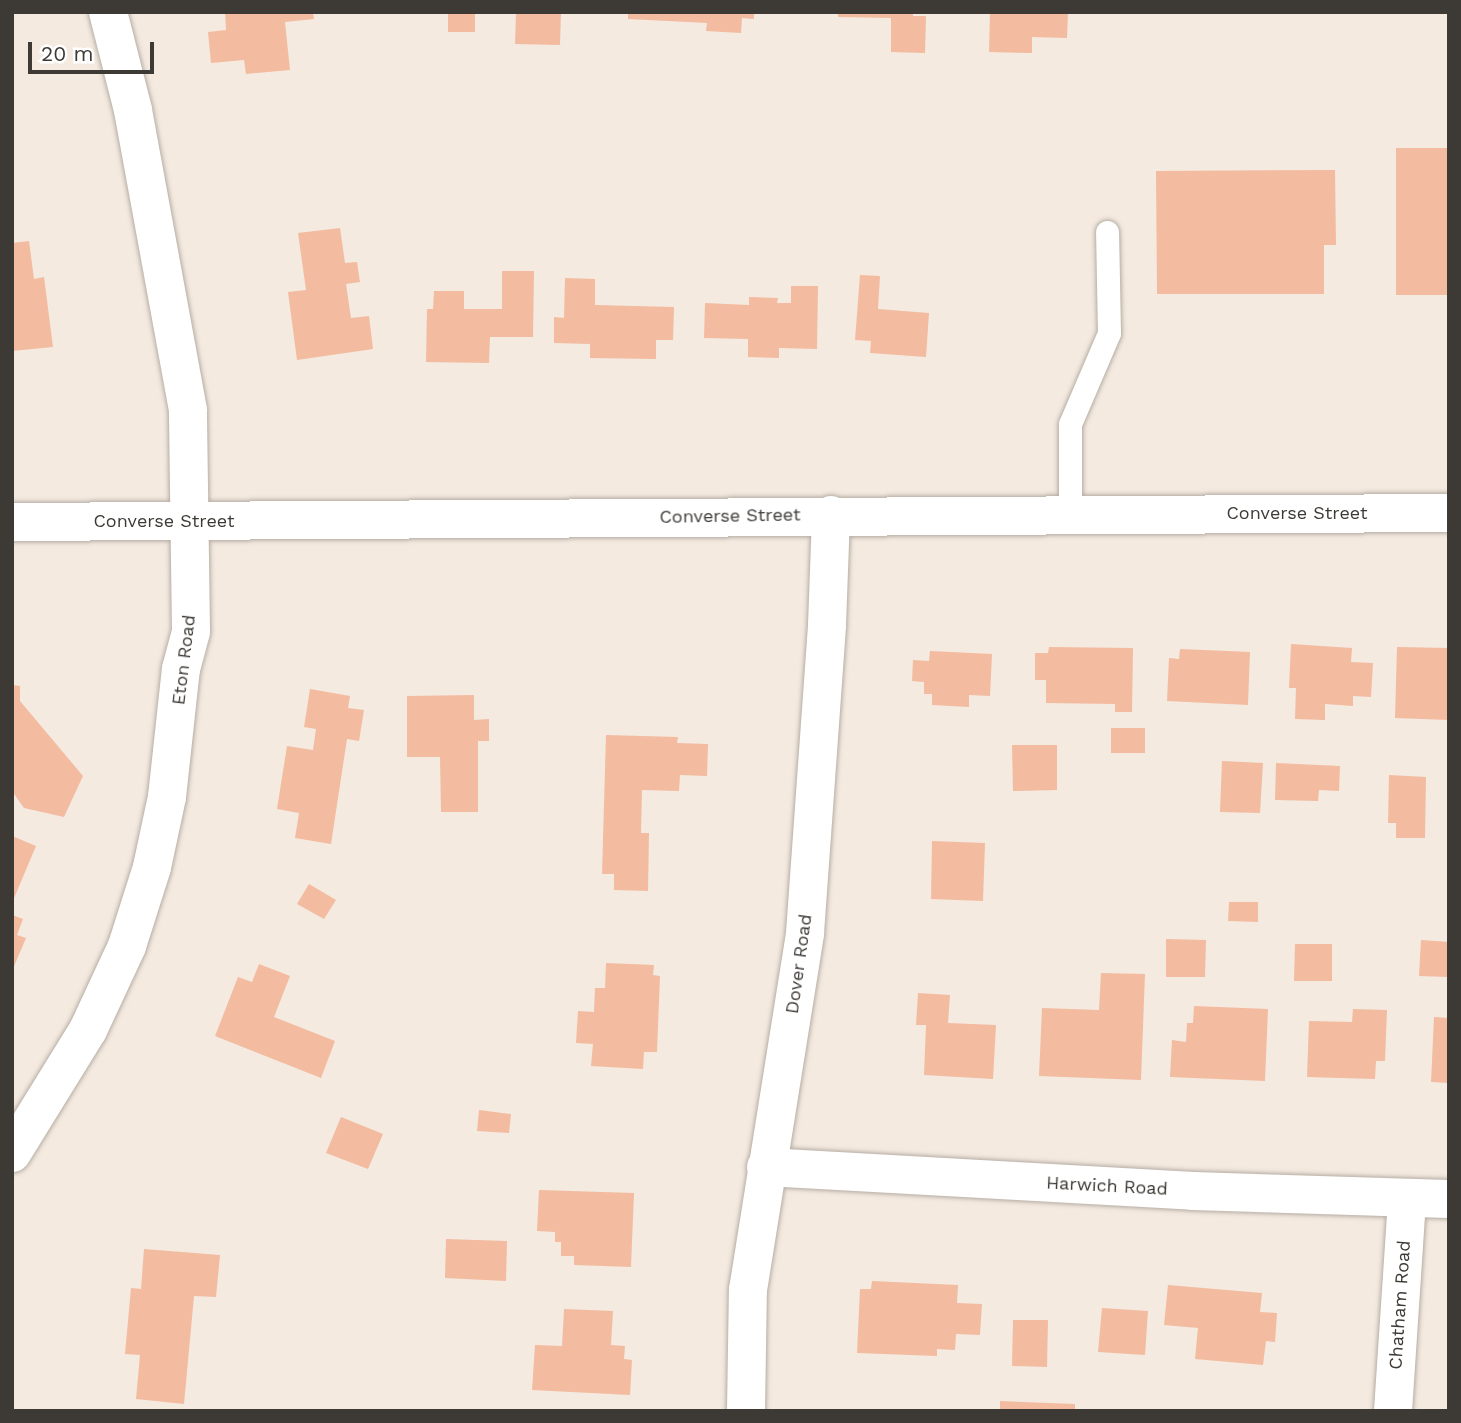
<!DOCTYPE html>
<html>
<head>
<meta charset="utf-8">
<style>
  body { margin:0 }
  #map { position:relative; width:1461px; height:1423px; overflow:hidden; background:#f4eae0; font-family:"Work Sans",sans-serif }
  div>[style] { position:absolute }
  .building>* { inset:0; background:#f3bba0 }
  .roads { filter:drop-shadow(0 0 2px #b6ada3) drop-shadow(0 0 2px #b6ada3) }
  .service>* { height:23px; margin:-11.5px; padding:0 11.5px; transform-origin:11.5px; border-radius:11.5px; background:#fff }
  .minor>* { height:38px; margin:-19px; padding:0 19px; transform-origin:19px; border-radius:19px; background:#fff }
  .secondary>* { height:38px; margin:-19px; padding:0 19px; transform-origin:19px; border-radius:19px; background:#fff }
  span { translate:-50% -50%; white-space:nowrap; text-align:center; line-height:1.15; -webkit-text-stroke:6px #fff; paint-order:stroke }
  .street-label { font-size:18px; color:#3d3935 }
  .frame { position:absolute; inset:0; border:14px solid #3d3935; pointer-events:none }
  .scale { position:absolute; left:28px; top:42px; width:126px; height:32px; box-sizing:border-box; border:4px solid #3d3935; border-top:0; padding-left:9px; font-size:21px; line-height:24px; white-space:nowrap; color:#3d3935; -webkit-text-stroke:5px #fff; paint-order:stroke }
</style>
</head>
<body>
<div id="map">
  <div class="building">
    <div style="clip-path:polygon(225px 12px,313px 12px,314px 19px,285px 22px,290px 70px,246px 74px,244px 60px,211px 63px,208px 32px,226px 30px)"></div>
    <div style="clip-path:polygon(448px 12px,475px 12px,475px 32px,448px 32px)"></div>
    <div style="clip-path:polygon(516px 12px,561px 12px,560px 45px,515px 44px)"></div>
    <div style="clip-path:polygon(628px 12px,754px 12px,754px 19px,742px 18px,741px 33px,706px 31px,707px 23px,628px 19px)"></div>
    <div style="clip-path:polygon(838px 12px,913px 12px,913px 16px,926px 16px,925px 53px,891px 52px,891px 18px,838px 17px)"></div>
    <div style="clip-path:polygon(990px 12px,1068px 12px,1067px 38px,1032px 37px,1032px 53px,989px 52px)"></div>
    <div style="clip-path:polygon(1396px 148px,1449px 148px,1448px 295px,1396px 295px)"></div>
    <div style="clip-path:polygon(1335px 170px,1336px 245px,1324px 245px,1324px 294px,1157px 294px,1156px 171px)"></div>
    <div style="clip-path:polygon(340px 228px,345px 263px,357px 262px,360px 282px,346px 284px,351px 318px,369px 316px,373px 349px,297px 360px,288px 292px,306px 290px,298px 233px)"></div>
    <div style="clip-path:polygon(29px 241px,34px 279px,44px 277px,53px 347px,12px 351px,12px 243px)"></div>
    <div style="clip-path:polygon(502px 271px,534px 271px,533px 337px,490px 337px,489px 363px,426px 362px,427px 309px,433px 309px,434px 291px,464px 291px,464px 309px,502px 309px)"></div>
    <div style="clip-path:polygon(860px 275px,880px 276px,878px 309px,929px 313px,926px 357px,870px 353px,871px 341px,855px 340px)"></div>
    <div style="clip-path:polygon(565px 278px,595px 279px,595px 305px,674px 307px,673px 340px,656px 340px,656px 359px,590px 358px,590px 344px,554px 343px,554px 317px,564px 318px)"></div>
    <div style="clip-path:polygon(791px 286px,818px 286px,817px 349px,779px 348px,779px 358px,748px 357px,748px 339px,704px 338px,705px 303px,749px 305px,749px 297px,778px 298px,777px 303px,791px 303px)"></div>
    <div style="clip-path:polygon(1291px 644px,1352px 648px,1351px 662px,1373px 663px,1371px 697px,1353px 696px,1353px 706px,1325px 704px,1325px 720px,1295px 719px,1296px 688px,1289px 688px)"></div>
    <div style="clip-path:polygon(1049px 647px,1133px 648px,1132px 712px,1115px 712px,1115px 704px,1046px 703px,1046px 680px,1035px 680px,1035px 653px,1048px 653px)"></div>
    <div style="clip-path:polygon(1397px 647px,1449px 648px,1449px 720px,1395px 718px)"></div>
    <div style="clip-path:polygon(1180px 649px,1250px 652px,1248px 705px,1167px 701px,1169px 658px,1179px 659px)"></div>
    <div style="clip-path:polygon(930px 651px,992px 654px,990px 696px,969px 695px,969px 707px,932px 705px,932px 694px,924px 694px,924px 682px,912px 681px,913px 660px,929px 661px)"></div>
    <div style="clip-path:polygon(12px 685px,20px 686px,20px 701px,83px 776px,64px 817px,24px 808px,12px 791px)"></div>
    <div style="clip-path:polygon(310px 689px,350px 696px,348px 708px,364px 710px,359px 741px,347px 739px,331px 844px,295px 838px,299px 813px,277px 809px,287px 746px,313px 750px,316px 729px,304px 727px)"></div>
    <div style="clip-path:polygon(474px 695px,474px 720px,489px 719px,489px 741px,478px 741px,478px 812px,441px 812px,440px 757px,407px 757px,407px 696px)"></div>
    <div style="clip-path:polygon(1111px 728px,1145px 728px,1145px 753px,1111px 753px)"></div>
    <div style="clip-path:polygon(606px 735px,678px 737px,677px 743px,708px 744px,707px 776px,680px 775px,679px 791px,642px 790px,641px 833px,649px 833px,648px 891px,614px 890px,614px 874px,602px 874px)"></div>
    <div style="clip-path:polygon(1012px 745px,1057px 745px,1057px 790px,1013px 791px)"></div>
    <div style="clip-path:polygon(1222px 761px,1263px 763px,1260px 813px,1220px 812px)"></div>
    <div style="clip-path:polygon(1276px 763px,1340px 766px,1339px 791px,1319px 790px,1318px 801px,1275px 800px)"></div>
    <div style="clip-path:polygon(1389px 775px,1426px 777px,1425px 838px,1396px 838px,1396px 823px,1388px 823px)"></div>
    <div style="clip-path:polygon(12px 836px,36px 846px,12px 903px)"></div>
    <div style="clip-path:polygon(932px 841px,985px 843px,983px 901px,931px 899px)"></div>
    <div style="clip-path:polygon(309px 884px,336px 900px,324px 919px,297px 904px)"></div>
    <div style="clip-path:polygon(1229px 902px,1258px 902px,1258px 922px,1228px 921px)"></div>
    <div style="clip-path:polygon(12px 915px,23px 919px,17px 935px,26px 938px,12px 971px)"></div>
    <div style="clip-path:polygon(1166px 939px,1206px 940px,1205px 977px,1166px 977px)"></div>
    <div style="clip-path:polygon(1421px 940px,1449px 942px,1449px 977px,1419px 976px)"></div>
    <div style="clip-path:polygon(1295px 944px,1332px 944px,1332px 981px,1294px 981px)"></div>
    <div style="clip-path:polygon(606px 963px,654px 965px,653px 975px,660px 976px,657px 1052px,644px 1052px,643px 1069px,591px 1066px,593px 1044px,576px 1043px,578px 1011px,594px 1012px,595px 988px,605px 988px)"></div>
    <div style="clip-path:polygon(259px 964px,290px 976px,274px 1017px,335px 1041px,321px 1078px,215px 1036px,238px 977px,252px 982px)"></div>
    <div style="clip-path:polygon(1101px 973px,1145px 974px,1141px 1080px,1039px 1076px,1042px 1008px,1099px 1010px)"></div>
    <div style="clip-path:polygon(918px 993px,950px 995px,948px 1023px,996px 1025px,993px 1079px,924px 1075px,926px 1025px,916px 1025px)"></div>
    <div style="clip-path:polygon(1194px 1006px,1268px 1009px,1265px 1081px,1170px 1077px,1172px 1040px,1186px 1042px,1187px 1023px,1193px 1023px)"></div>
    <div style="clip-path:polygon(1353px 1009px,1387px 1010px,1385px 1061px,1376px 1061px,1375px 1079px,1307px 1077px,1309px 1021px,1352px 1022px)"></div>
    <div style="clip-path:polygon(1434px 1017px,1449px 1018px,1449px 1083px,1431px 1082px)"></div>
    <div style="clip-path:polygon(479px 1110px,511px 1114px,509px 1133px,477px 1131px)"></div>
    <div style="clip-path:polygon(341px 1117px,383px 1134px,368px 1169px,326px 1153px)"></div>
    <div style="clip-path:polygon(539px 1190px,634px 1193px,631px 1267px,574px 1265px,574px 1256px,561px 1256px,561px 1242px,555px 1242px,555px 1232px,537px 1231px)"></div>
    <div style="clip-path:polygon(446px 1239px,507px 1241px,506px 1281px,445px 1278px)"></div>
    <div style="clip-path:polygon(144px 1249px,220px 1255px,216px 1297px,194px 1296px,184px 1404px,136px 1399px,140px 1355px,125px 1354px,131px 1288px,141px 1289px)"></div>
    <div style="clip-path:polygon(872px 1281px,958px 1285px,957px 1303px,982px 1304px,980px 1335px,956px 1334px,955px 1350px,937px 1349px,937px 1356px,857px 1353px,860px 1289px,871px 1289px)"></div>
    <div style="clip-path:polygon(1168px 1285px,1262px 1293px,1260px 1312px,1277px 1313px,1275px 1342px,1266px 1341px,1263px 1365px,1195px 1359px,1198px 1328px,1164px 1325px)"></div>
    <div style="clip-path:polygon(1102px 1308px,1148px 1311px,1145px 1355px,1098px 1352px)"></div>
    <div style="clip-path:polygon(564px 1309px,613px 1311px,611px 1345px,625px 1346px,624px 1359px,632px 1360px,630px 1395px,532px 1390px,535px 1345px,562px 1346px)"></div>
    <div style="clip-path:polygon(1013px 1320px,1048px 1320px,1047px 1367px,1012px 1366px)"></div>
    <div style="clip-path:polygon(1000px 1401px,1075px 1404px,1075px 1411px,1000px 1411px)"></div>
  </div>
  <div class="roads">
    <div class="service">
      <div style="left:1070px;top:514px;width:90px;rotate:-90deg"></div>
      <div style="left:1070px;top:424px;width:99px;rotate:-66.8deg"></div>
      <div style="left:1109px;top:333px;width:101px;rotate:-91.1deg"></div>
    </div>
    <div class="minor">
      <div style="left:12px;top:1153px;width:145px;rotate:-58.3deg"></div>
      <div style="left:88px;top:1030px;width:93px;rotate:-65.1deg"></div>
      <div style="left:127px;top:946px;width:83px;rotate:-72.4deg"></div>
      <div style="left:152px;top:867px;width:72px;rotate:-77.9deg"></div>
      <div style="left:167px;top:797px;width:129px;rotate:-83.8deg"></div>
      <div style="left:181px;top:669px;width:39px;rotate:-75deg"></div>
      <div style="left:191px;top:631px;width:221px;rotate:-90.8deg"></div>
      <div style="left:188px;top:410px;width:305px;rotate:-100.4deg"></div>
      <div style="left:133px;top:110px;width:101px;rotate:-104.3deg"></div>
      <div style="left:766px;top:1167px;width:428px;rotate:3.2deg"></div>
      <div style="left:1193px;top:1191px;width:256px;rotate:1.8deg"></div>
      <div style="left:746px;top:1411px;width:121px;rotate:-89.1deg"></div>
      <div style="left:748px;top:1290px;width:362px;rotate:-80.9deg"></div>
      <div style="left:805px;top:933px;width:309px;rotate:-85.9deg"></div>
      <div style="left:827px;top:625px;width:110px;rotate:-87.9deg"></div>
      <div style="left:1393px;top:1411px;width:212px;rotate:-86.2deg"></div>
    </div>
    <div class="secondary">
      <div style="left:12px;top:522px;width:1437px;rotate:-0.36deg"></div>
    </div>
  </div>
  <div class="street-label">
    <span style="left:1297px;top:513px">Converse Street</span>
    <span style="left:730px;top:516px;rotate:-1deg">Converse Street</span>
    <span style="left:164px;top:521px">Converse Street</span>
    <span style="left:184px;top:660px;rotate:-83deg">Eton Road</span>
    <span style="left:799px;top:964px;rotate:-82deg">Dover Road</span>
    <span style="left:1107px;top:1186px;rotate:3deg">Harwich Road</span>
    <span style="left:1400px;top:1305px;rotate:-86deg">Chatham Road</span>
  </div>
  <div class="frame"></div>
  <div class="scale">20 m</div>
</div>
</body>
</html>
